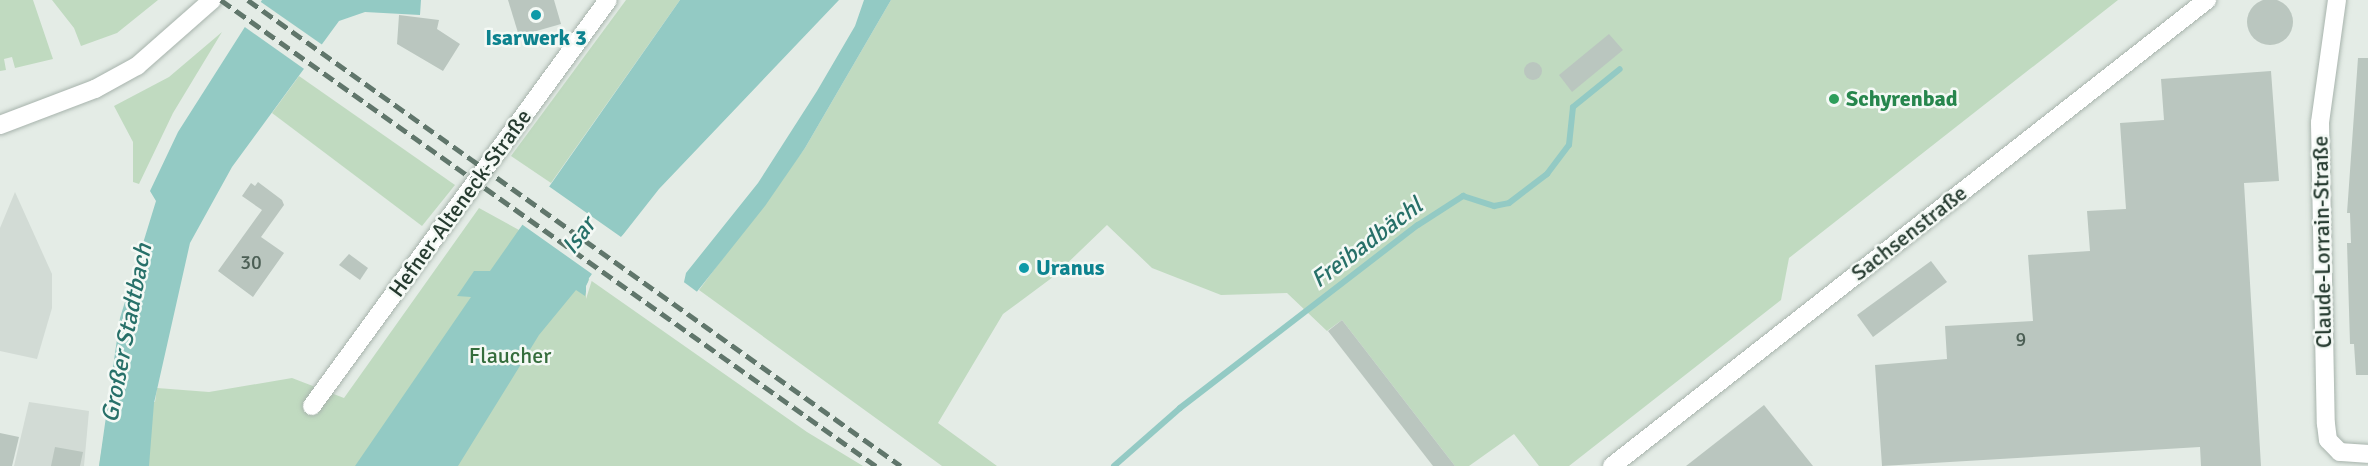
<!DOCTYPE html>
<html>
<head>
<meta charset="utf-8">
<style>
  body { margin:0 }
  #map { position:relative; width:2368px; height:466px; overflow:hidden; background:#e4ece6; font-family:Signika,sans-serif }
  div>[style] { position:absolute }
  .built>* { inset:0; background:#d2dbd5 }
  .green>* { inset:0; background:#c0dac0 }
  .water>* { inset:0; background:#93cac4 }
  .pier>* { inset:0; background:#e4ece6 }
  .stream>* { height:6px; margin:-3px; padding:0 3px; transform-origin:3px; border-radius:3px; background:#93cac4 }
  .building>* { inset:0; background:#bac6bf }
  .round { border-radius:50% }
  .roads { filter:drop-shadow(0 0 2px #a7b3ac) drop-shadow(0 0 2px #a7b3ac) }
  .street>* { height:18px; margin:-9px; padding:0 9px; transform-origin:9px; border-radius:9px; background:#fff }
  .secondary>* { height:18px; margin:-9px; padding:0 9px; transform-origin:9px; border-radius:9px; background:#fff }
  .rail>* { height:4.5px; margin-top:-2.25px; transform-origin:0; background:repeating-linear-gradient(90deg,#60766b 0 12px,transparent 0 18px) }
  .dots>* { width:16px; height:16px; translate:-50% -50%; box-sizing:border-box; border:3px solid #f4f9f5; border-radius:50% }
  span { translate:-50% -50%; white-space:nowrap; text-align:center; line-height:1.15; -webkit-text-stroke:5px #f4f9f5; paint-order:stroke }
  .number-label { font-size:20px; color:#4b5e54 }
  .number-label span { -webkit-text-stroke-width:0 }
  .culture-label { font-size:22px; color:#0d838f; font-weight:700 }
  .left { translate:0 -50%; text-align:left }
  .leisure-label { font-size:22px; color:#27864d; font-weight:700 }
  .street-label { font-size:22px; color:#263b30 }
  .park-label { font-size:22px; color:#356d3c }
  .water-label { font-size:24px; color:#277069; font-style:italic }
</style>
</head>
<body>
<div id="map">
  <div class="built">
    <div style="clip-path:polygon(15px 192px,52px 274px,52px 308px,37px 359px,0 351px,0 228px)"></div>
    <div style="clip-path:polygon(29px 402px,89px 411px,84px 466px,14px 466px)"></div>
  </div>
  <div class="green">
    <div style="clip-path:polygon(0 0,33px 0,53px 59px,15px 68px,12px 57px,4px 59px,6px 70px,0 71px)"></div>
    <div style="clip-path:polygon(52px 0,158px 0,117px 33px,81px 46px,74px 28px)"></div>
    <div style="clip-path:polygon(626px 0,680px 0,551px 183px,511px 156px)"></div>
    <div style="clip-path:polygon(891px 0,2118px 0,1789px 258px,1781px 300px,1569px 466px,1539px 466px,1514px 434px,1469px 466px,1455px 466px,1342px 320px,1327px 331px,1287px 293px,1221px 295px,1152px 268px,1107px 225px,1053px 277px,1003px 314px,938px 423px,997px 466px,942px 466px,699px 290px,805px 148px)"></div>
    <div style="clip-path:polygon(222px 32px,173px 113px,139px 184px,133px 182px,133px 142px,114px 106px,169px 77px)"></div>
    <div style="clip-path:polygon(299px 76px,455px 185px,422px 226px,272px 113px)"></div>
    <div style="clip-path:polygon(479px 208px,519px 230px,807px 432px,863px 466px,99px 466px,110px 399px,155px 402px,157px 388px,209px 392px,292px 378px,344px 398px)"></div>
  </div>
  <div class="water">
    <div style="clip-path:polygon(262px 0,421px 0,420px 15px,365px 12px,339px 21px,232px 167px,190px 243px,154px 403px,149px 466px,99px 466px,120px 318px,156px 201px,150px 191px,178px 132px)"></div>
    <div style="clip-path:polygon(680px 0,839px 0,659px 189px,589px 278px,585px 296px,576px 290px,539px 335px,458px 466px,355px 466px,471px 297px,457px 296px,474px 271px,490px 271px)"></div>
    <div style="clip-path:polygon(864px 0,891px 0,805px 148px,765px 206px,676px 318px,686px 273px,758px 183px,817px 91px,855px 26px)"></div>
  </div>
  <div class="pier">
    <div style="clip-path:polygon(258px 0,324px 46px,307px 71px,242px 25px)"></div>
    <div style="clip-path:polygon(547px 185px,621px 237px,638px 221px,592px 280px,586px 299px,586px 286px,592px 274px,520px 223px)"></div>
    <div style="clip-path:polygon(681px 280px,700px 294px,676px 321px,673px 318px)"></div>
  </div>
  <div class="stream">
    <div style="left:1114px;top:466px;width:88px;rotate:-41.3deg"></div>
    <div style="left:1180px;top:408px;width:300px;rotate:-37.6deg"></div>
    <div style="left:1418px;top:225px;width:54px;rotate:-32.8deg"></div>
    <div style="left:1463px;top:196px;width:33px;rotate:18deg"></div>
    <div style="left:1494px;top:206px;width:15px;rotate:-11deg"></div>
    <div style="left:1509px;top:203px;width:48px;rotate:-37.3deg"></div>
    <div style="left:1547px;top:174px;width:36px;rotate:-53deg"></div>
    <div style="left:1569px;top:145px;width:38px;rotate:-84deg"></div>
    <div style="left:1573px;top:107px;width:60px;rotate:-39deg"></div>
  </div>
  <div class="building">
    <div class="round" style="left:2247px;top:-1px;width:46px;height:46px"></div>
    <div style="clip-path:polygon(508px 0,554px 0,561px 24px,519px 36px)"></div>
    <div style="clip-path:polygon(399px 15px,439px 20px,437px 29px,460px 44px,443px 71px,397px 44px)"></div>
    <div style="clip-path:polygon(1609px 34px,1623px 50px,1572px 92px,1559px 75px)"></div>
    <div style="clip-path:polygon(2358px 58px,2368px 58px,2368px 375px,2356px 375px,2354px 344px,2350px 344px,2347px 243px,2351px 243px,2350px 213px,2347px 213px)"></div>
    <div class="round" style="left:1524px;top:62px;width:18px;height:18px"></div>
    <div style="clip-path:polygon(2271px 71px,2279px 181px,2244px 183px,2261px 466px,2201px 466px,2200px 447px,1882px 466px,1875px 365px,1947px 359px,1945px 326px,2033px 321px,2028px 255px,2090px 251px,2087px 211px,2126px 209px,2120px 123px,2164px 120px,2161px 79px)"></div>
    <div style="clip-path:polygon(258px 182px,282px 200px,284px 205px,261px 237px,284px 253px,253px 297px,218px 271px,262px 210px,242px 196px,251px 183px,255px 186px)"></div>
    <div style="clip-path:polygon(349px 254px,368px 268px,360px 280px,339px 265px)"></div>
    <div style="clip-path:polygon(1931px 261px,1947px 282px,1873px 337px,1857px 315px)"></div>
    <div style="clip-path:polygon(1342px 320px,1455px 466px,1433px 466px,1328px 331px)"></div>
    <div style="clip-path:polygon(1764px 405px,1813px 466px,1686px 466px,1709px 448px)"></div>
    <div style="clip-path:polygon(0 433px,19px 437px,12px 466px,0 466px)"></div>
    <div style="clip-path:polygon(55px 447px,83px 452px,80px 466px,51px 466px)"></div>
  </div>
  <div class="roads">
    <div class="street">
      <div style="left:2337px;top:0;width:124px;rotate:97.9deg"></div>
      <div style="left:2320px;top:123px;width:301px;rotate:88.9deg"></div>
      <div style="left:2326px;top:424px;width:16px;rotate:83deg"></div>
      <div style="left:2328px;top:440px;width:17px;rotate:45deg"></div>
      <div style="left:2340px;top:452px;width:28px;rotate:4deg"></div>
      <div style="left:312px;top:406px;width:502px;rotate:-53.91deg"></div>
      <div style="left:1612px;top:466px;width:756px;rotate:-38.07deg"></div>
    </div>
    <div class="secondary">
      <div style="left:0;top:125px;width:102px;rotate:-20.8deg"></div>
      <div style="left:95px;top:89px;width:48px;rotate:-28.7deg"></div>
      <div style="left:137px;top:66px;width:100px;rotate:-41.3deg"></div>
    </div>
  </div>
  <div class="rail">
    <div style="left:221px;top:0;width:804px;rotate:35.43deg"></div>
    <div style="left:248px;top:0;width:802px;rotate:35.51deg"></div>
  </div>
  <div class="dots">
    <div style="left:536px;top:15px;background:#0f9aa8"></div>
    <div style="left:1834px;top:99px;background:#2e9e5b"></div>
    <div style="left:1024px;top:268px;background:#0f9aa8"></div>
  </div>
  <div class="number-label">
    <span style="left:251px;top:262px">30</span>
    <span style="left:2021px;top:339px">9</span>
  </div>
  <div class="culture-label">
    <span style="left:536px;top:38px">Isarwerk 3</span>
    <span class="left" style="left:1036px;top:268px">Uranus</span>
  </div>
  <div class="leisure-label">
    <span class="left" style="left:1846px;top:99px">Schyrenbad</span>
  </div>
  <div class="street-label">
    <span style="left:460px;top:203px;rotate:-54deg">Hefner-Alteneck-Straße</span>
    <span style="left:1909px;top:233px;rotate:-38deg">Sachsenstraße</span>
    <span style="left:2322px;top:242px;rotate:-91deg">Claude-Lorrain-Straße</span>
  </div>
  <div class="park-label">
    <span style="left:510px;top:356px">Flaucher</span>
  </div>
  <div class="water-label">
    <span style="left:579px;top:236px;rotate:-53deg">Isar</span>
    <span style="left:1367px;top:243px;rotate:-37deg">Freibadbächl</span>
    <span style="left:127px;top:333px;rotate:-79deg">Großer Stadtbach</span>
  </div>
</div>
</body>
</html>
